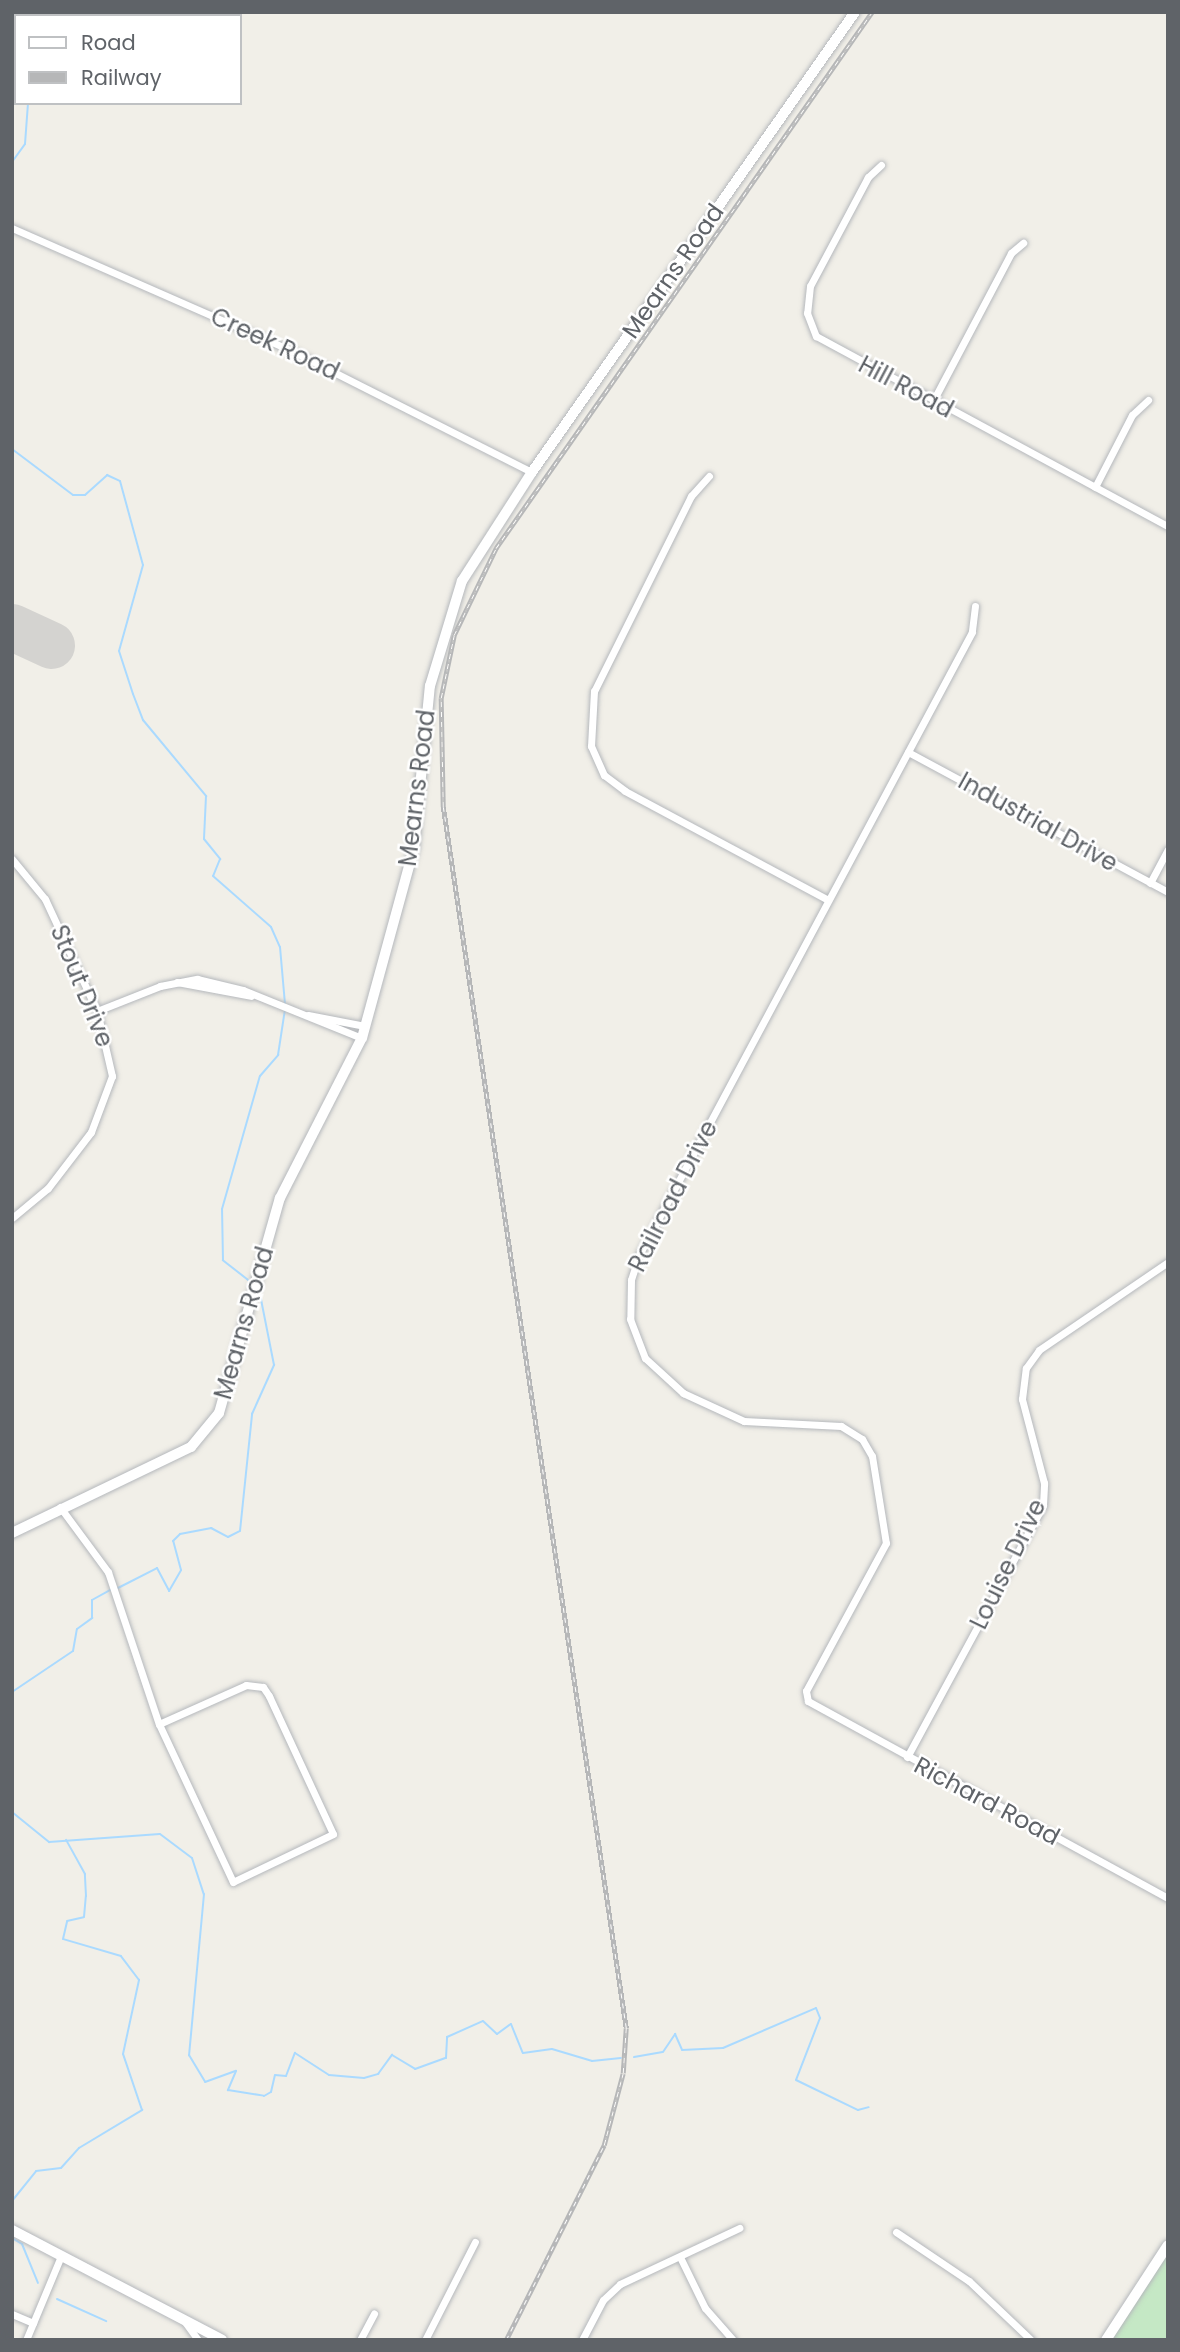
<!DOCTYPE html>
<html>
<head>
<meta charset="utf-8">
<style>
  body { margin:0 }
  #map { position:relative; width:1180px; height:2352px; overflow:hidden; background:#f1efe8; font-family:Poppins,sans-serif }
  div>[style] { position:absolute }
  .green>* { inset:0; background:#c5e8c5 }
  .stream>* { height:2px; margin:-1px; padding:0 1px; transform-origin:1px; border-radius:1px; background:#aadaff }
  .runway>* { height:47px; margin:-23.5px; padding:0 23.5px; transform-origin:23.5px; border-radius:23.5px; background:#d4d3d0 }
  .roads { filter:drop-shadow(0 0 2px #b5b8bc) drop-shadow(0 0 2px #b5b8bc) }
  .minor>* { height:7px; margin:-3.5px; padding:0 3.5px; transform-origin:3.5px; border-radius:3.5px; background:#fff }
  .tertiary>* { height:10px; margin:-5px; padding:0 5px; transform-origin:5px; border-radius:5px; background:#fff }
  .secondary>* { height:10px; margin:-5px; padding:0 5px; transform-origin:5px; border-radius:5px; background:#fff }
  .rail>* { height:4.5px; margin-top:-2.25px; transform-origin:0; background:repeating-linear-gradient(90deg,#fff 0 5px,#b6b7b8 0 10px); box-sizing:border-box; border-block:2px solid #b6b7b8 }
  span { translate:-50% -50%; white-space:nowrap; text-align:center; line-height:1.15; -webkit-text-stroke:5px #fff; paint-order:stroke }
  .street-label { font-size:24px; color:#5f6368 }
  .frame { position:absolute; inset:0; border:14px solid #5f6368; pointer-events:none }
  .legend { position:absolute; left:14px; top:14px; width:228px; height:91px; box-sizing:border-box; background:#fff; border:2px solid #bfc1c3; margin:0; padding:9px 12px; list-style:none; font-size:21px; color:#5f6368 }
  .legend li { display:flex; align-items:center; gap:14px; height:35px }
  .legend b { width:35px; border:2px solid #bfc1c3 }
</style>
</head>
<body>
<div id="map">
  <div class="green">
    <div style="clip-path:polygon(1168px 2247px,1168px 2340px,1106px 2340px)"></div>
  </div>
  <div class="stream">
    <div style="left:12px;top:162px;width:22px;rotate:-54deg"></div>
    <div style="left:25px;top:144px;width:41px;rotate:-85.8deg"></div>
    <div style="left:12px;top:449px;width:76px;rotate:37deg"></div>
    <div style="left:73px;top:495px;width:12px"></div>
    <div style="left:85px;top:495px;width:30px;rotate:-42deg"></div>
    <div style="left:107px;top:475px;width:14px;rotate:25deg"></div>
    <div style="left:120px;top:481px;width:87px;rotate:74.7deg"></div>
    <div style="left:143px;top:565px;width:89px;rotate:105.6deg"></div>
    <div style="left:119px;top:651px;width:45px;rotate:72deg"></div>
    <div style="left:133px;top:694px;width:28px;rotate:69deg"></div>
    <div style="left:143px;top:720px;width:99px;rotate:50.3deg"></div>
    <div style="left:206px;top:796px;width:43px;rotate:92.7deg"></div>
    <div style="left:204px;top:839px;width:26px;rotate:51deg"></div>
    <div style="left:220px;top:859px;width:18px;rotate:112deg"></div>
    <div style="left:213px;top:876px;width:77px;rotate:41.3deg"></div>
    <div style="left:271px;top:927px;width:22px;rotate:66deg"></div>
    <div style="left:280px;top:947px;width:57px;rotate:85deg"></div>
    <div style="left:252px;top:1283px;width:37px;rotate:-142deg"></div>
    <div style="left:223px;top:1260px;width:51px;rotate:-91.1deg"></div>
    <div style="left:222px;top:1209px;width:138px;rotate:-74.1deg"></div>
    <div style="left:260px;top:1076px;width:28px;rotate:-49deg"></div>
    <div style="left:278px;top:1055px;width:47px;rotate:-81.3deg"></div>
    <div style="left:116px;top:1589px;width:46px;rotate:-27.1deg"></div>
    <div style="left:157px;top:1568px;width:26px;rotate:62deg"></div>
    <div style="left:169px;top:1591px;width:24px;rotate:-60deg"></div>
    <div style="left:181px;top:1570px;width:30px;rotate:-105deg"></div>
    <div style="left:173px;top:1541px;width:10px;rotate:-45deg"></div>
    <div style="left:180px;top:1534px;width:32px;rotate:-11deg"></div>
    <div style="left:211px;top:1528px;width:19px;rotate:28deg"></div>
    <div style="left:228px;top:1537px;width:13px;rotate:-27deg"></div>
    <div style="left:240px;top:1531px;width:118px;rotate:-84.1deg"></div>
    <div style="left:252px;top:1414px;width:54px;rotate:-65.8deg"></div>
    <div style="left:274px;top:1365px;width:77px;rotate:-101.2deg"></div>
    <div style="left:12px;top:1692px;width:73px;rotate:-33.9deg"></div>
    <div style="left:73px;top:1651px;width:22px;rotate:-80deg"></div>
    <div style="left:77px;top:1629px;width:19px;rotate:-36deg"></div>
    <div style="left:92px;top:1618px;width:18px;rotate:-90deg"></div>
    <div style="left:92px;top:1600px;width:21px;rotate:-29deg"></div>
    <div style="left:12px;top:1812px;width:48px;rotate:39deg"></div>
    <div style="left:49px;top:1842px;width:111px;rotate:-4.1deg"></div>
    <div style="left:160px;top:1834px;width:40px;rotate:37deg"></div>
    <div style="left:192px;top:1858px;width:38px;rotate:72deg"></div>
    <div style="left:204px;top:1894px;width:162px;rotate:95.3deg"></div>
    <div style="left:189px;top:2055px;width:31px;rotate:59deg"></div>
    <div style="left:205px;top:2082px;width:33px;rotate:-20deg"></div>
    <div style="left:236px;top:2071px;width:21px;rotate:113deg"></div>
    <div style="left:228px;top:2090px;width:36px;rotate:9deg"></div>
    <div style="left:264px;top:2096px;width:8px;rotate:-30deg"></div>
    <div style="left:271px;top:2092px;width:17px;rotate:-77deg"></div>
    <div style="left:275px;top:2075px;width:11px;rotate:5deg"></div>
    <div style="left:286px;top:2076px;width:25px;rotate:-69deg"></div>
    <div style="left:295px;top:2053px;width:40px;rotate:32.9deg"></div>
    <div style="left:329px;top:2075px;width:35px;rotate:5deg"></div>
    <div style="left:364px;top:2078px;width:15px;rotate:-16deg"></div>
    <div style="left:378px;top:2074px;width:24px;rotate:-54deg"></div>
    <div style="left:392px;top:2055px;width:27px;rotate:31deg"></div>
    <div style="left:415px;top:2069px;width:33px;rotate:-20deg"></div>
    <div style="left:446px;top:2058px;width:21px;rotate:-87deg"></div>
    <div style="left:447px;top:2037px;width:39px;rotate:-24deg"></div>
    <div style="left:483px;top:2021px;width:19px;rotate:43deg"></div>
    <div style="left:497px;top:2034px;width:17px;rotate:-36deg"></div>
    <div style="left:511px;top:2024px;width:31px;rotate:68deg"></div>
    <div style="left:523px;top:2053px;width:29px;rotate:-8deg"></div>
    <div style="left:552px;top:2049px;width:42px;rotate:16.7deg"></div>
    <div style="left:592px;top:2061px;width:29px;rotate:-6deg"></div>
    <div style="left:634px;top:2057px;width:29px;rotate:-10deg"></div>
    <div style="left:663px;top:2052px;width:22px;rotate:-56deg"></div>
    <div style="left:675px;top:2034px;width:17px;rotate:66deg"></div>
    <div style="left:682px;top:2050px;width:41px;rotate:-2.8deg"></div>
    <div style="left:723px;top:2048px;width:101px;rotate:-23.3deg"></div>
    <div style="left:816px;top:2008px;width:11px;rotate:68deg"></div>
    <div style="left:820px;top:2018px;width:66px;rotate:111.2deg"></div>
    <div style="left:796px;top:2080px;width:69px;rotate:25.8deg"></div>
    <div style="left:858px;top:2110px;width:11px;rotate:-15deg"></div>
    <div style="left:12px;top:2201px;width:38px;rotate:-51deg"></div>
    <div style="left:36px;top:2171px;width:25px;rotate:-7deg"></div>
    <div style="left:61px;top:2168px;width:27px;rotate:-48deg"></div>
    <div style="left:79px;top:2148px;width:74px;rotate:-31.1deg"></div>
    <div style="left:142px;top:2110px;width:59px;rotate:-108.7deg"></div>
    <div style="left:123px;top:2054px;width:76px;rotate:-77.8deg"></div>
    <div style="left:139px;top:1980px;width:30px;rotate:-127deg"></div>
    <div style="left:121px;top:1956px;width:60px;rotate:-163.7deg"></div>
    <div style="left:63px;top:1939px;width:18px;rotate:-77deg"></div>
    <div style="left:67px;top:1921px;width:17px;rotate:-13deg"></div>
    <div style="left:84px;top:1917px;width:21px;rotate:-85deg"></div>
    <div style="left:86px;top:1896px;width:22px;rotate:-93deg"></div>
    <div style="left:85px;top:1874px;width:39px;rotate:-119deg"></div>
    <div style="left:12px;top:2238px;width:12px;rotate:31deg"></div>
    <div style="left:22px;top:2244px;width:42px;rotate:67.7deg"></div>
    <div style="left:57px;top:2299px;width:54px;rotate:24.2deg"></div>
  </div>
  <div class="runway">
    <div style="left:12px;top:627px;width:43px;rotate:24.8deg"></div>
  </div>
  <div class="roads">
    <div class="minor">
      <div style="left:881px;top:165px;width:18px;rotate:137deg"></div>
      <div style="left:868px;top:177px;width:123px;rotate:118deg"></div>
      <div style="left:810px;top:286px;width:27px;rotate:96deg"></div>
      <div style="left:807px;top:313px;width:25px;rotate:69deg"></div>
      <div style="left:816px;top:336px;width:400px;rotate:28.4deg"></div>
      <div style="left:12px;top:228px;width:306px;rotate:23.7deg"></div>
      <div style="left:292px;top:351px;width:269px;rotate:26.8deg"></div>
      <div style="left:933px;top:401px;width:167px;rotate:-62.2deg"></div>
      <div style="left:1011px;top:253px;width:16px;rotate:-40deg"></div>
      <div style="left:709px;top:476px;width:27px;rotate:132deg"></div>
      <div style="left:691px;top:496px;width:218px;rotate:116.4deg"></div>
      <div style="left:594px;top:691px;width:55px;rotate:93.1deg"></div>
      <div style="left:591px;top:746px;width:32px;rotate:66deg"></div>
      <div style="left:604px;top:775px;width:26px;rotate:37deg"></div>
      <div style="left:625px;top:791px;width:230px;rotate:28.2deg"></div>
      <div style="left:1095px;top:487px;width:81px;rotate:-62.8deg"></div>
      <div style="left:1132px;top:415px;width:22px;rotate:-43deg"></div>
      <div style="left:975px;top:606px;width:26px;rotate:97deg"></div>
      <div style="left:972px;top:632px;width:706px;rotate:118.12deg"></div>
      <div style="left:639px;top:1255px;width:26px;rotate:108deg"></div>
      <div style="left:631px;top:1280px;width:39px;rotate:91deg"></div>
      <div style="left:630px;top:1319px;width:42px;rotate:69deg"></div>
      <div style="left:645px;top:1358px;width:52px;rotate:42.6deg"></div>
      <div style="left:683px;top:1393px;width:67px;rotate:24.7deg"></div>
      <div style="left:744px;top:1421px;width:97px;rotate:3deg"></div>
      <div style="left:841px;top:1426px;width:25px;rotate:32deg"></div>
      <div style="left:862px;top:1439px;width:20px;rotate:60deg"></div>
      <div style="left:872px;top:1456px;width:88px;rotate:80.9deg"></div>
      <div style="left:886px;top:1543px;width:168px;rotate:118.4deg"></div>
      <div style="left:806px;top:1691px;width:10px;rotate:79deg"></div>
      <div style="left:808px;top:1701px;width:410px;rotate:28.7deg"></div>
      <div style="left:908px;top:752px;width:295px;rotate:28.3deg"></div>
      <div style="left:12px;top:859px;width:52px;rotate:50.5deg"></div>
      <div style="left:45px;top:899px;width:123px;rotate:65.1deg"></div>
      <div style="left:97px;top:1011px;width:67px;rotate:77deg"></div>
      <div style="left:112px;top:1076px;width:60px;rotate:110.6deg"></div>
      <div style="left:91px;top:1132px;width:71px;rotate:127.5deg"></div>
      <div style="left:48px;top:1188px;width:47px;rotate:140.2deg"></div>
      <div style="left:1150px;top:883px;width:38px;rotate:-62deg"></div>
      <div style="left:177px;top:982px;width:75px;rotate:10.7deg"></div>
      <div style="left:97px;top:1011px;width:68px;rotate:-21.6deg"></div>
      <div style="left:160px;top:986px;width:38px;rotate:-11deg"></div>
      <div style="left:197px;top:979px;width:47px;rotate:13.4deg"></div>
      <div style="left:243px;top:990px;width:128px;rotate:22deg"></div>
      <div style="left:308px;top:1015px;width:58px;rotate:10.9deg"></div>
      <div style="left:60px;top:1507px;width:81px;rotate:53.6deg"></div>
      <div style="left:108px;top:1572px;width:160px;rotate:71.5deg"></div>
      <div style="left:246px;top:1685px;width:17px;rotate:7deg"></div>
      <div style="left:263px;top:1687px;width:11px;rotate:56deg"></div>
      <div style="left:269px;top:1696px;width:152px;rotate:65.1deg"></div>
      <div style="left:333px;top:1834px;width:111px;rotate:154.4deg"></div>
      <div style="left:233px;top:1882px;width:174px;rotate:-115.1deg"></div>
      <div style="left:159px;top:1724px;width:95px;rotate:-24.1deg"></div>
      <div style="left:907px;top:1757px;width:286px;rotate:-61.6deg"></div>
      <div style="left:1043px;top:1505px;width:22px;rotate:-87deg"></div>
      <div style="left:1044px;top:1483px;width:87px;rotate:-104.7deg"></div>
      <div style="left:1022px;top:1399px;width:31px;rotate:-83deg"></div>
      <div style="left:1026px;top:1368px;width:22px;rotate:-54deg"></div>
      <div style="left:1039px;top:1350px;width:156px;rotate:-34.3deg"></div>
      <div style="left:896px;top:2232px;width:88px;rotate:33.9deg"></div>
      <div style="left:969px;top:2281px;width:86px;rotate:43.6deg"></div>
      <div style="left:680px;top:2257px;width:57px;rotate:63.9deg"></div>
      <div style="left:705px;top:2308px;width:43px;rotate:48.8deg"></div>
      <div style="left:12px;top:2314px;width:23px;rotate:23deg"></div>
      <div style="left:185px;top:2322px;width:22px;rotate:54deg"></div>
      <div style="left:26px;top:2340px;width:91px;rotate:-67.4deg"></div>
      <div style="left:360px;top:2340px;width:30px;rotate:-62deg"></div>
      <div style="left:425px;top:2340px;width:110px;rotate:-63deg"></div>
      <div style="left:582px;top:2340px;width:45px;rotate:-62.3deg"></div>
      <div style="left:603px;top:2300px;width:23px;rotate:-43deg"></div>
      <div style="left:620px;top:2284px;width:132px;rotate:-25.2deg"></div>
    </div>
    <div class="tertiary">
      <div style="left:12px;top:1533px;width:199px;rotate:-25.7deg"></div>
      <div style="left:191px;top:1447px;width:44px;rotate:-50.5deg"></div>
      <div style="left:219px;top:1413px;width:223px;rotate:-74.2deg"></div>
      <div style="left:280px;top:1198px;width:180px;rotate:-62.9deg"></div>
      <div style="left:362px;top:1038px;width:197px;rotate:-74.7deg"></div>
      <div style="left:414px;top:848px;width:163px;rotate:-84.4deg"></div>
      <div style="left:430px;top:686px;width:110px;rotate:-73.1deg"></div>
      <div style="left:462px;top:581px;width:130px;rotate:-57.3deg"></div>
      <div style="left:532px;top:472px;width:562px;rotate:-54.92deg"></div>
    </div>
    <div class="secondary">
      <div style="left:12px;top:2230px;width:237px;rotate:27.6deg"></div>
      <div style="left:1106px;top:2340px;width:113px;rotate:-56.9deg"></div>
    </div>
  </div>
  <div class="rail">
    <div style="left:506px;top:2340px;width:218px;rotate:-63.3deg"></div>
    <div style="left:604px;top:2145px;width:74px;rotate:-75.2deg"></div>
    <div style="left:623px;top:2073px;width:45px;rotate:-86.2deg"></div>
    <div style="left:626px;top:2028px;width:1235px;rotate:-98.52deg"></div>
    <div style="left:443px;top:807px;width:109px;rotate:-91.1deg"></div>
    <div style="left:441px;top:698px;width:64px;rotate:-78.3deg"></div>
    <div style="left:454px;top:635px;width:97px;rotate:-64.2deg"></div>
    <div style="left:496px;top:548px;width:655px;rotate:-54.95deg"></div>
  </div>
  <div class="street-label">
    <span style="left:673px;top:271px;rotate:-55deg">Mearns Road</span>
    <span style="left:275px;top:344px;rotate:25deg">Creek Road</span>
    <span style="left:906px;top:387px;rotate:28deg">Hill Road</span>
    <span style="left:417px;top:788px;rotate:-83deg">Mearns Road</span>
    <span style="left:1038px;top:822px;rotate:29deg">Industrial Drive</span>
    <span style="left:82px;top:986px;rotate:68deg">Stout Drive</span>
    <span style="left:673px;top:1196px;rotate:-63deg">Railroad Drive</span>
    <span style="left:244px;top:1323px;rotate:-74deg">Mearns Road</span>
    <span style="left:1008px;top:1564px;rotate:-64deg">Louise Drive</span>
    <span style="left:987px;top:1801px;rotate:28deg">Richard Road</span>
  </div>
  <div class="frame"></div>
  <ul class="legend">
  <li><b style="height:9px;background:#fff"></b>Road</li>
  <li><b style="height:9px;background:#b6b7b8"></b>Railway</li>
  </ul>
</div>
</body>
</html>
